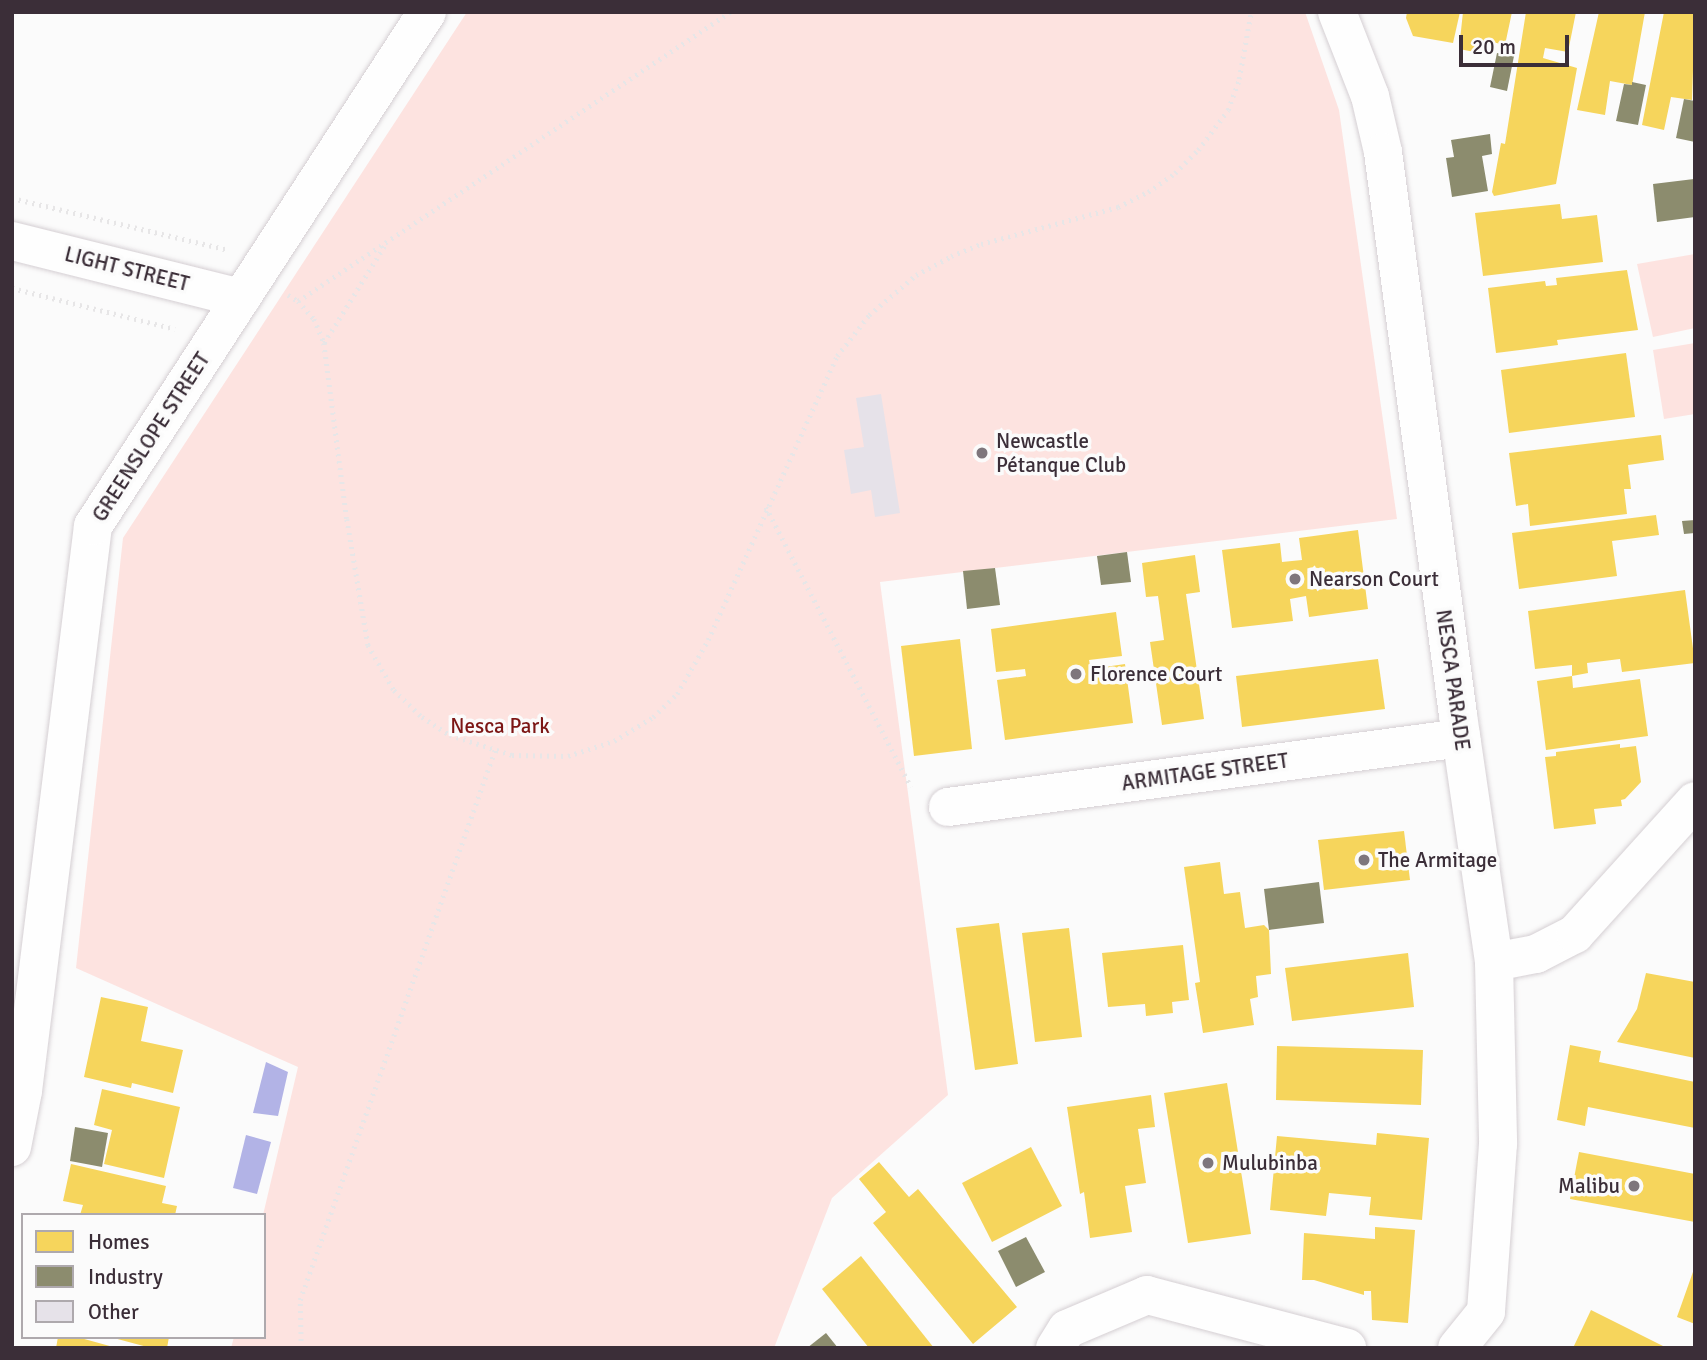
<!DOCTYPE html>
<html>
<head>
<meta charset="utf-8">
<style>
  body { margin:0 }
  #map { position:relative; width:1707px; height:1360px; overflow:hidden; background:#fbfbfb; font-family:Signika,sans-serif }
  div>[style] { position:absolute }
  .green>* { inset:0; background:#fde3e0 }
  .water>* { inset:0; background:#b2b3e6 }
  .homes>* { inset:0; background:#f6d55c }
  .industry>* { inset:0; background:#8c8c6e }
  .building>* { inset:0; background:#e6e2e9 }
  .path>* { height:4.5px; margin-top:-2.25px; transform-origin:0; background:repeating-linear-gradient(90deg,#e7e6e7 0 2px,transparent 0 7px) }
  .roads { filter:drop-shadow(0 0 2px #d5cfd3) drop-shadow(0 0 2px #d5cfd3) }
  .street>* { height:38px; margin:-19px; padding:0 19px; transform-origin:19px; border-radius:19px; background:#fefefe }
  .dots>* { width:19px; height:19px; translate:-50% -50%; box-sizing:border-box; border:4px solid #fbfbfb; border-radius:50% }
  span { translate:-50% -50%; white-space:nowrap; text-align:center; line-height:1.15; -webkit-text-stroke:7px #fbfbfb; paint-order:stroke }
  .street-label { font-size:21px; color:#3b2e38 }
  .poi-label { font-size:21px; color:#3b2e38 }
  .left { translate:0 -50%; text-align:left }
  .right { translate:-100% -50%; text-align:right }
  .park-label { font-size:21px; color:#7c1615 }
  .frame { position:absolute; inset:0; border:14px solid #3b2e38; pointer-events:none }
  .legend { position:absolute; left:21px; top:1213px; width:245px; height:126px; box-sizing:border-box; background:#fbfbfb; border:2px solid #aea9ad; margin:0; padding:9px 12px; list-style:none; font-size:21px; color:#3b2e38 }
  .legend li { display:flex; align-items:center; gap:14px; height:35px }
  .legend b { width:35px; border:2px solid #aea9ad }
  .scale { position:absolute; left:1459px; top:35px; width:110px; height:32px; box-sizing:border-box; border:4px solid #3b2e38; border-top:0; padding-left:9px; font-size:21px; line-height:24px; white-space:nowrap; color:#3b2e38; -webkit-text-stroke:5px #fbfbfb; paint-order:stroke }
</style>
</head>
<body>
<div id="map">
  <div class="green">
    <div style="clip-path:polygon(467px 12px,1305px 12px,1339px 110px,1397px 519px,880px 582px,948px 1095px,832px 1198px,774px 1348px,231px 1348px,234px 1337px,264px 1337px,263px 1215px,298px 1067px,76px 968px,123px 538px)"></div>
    <div style="clip-path:polygon(1695px 254px,1695px 328px,1653px 337px,1637px 264px)"></div>
    <div style="clip-path:polygon(1695px 343px,1695px 414px,1664px 419px,1653px 350px)"></div>
  </div>
  <div class="water">
    <div style="clip-path:polygon(266px 1062px,288px 1072px,278px 1116px,253px 1113px)"></div>
    <div style="clip-path:polygon(246px 1135px,271px 1142px,257px 1194px,233px 1188px)"></div>
  </div>
  <div class="homes">
    <div style="clip-path:polygon(1407px 12px,1460px 12px,1453px 43px,1413px 36px,1406px 18px)"></div>
    <div style="clip-path:polygon(1463px 12px,1512px 12px,1505px 45px,1488px 41px,1485px 54px,1459px 49px)"></div>
    <div style="clip-path:polygon(1526px 12px,1576px 12px,1568px 52px,1545px 48px,1543px 58px,1577px 68px,1556px 184px,1494px 196px,1492px 192px,1501px 143px,1505px 144px)"></div>
    <div style="clip-path:polygon(1599px 12px,1645px 12px,1632px 85px,1610px 81px,1605px 115px,1577px 110px)"></div>
    <div style="clip-path:polygon(1664px 12px,1695px 12px,1692px 100px,1671px 97px,1664px 130px,1642px 125px)"></div>
    <div style="clip-path:polygon(1560px 204px,1562px 219px,1597px 215px,1603px 262px,1483px 276px,1475px 213px)"></div>
    <div style="clip-path:polygon(1627px 270px,1638px 330px,1557px 340px,1558px 345px,1496px 353px,1488px 288px,1545px 281px,1546px 286px,1557px 285px,1556px 278px)"></div>
    <div style="clip-path:polygon(1626px 353px,1635px 417px,1509px 433px,1501px 370px)"></div>
    <div style="clip-path:polygon(1661px 435px,1664px 460px,1628px 465px,1631px 489px,1624px 489px,1627px 514px,1530px 526px,1528px 504px,1516px 506px,1509px 453px)"></div>
    <div style="clip-path:polygon(1656px 515px,1659px 535px,1612px 541px,1617px 576px,1519px 589px,1512px 533px)"></div>
    <div style="clip-path:polygon(1358px 530px,1368px 609px,1309px 617px,1306px 596px,1290px 599px,1293px 621px,1232px 628px,1222px 550px,1280px 543px,1282px 562px,1302px 560px,1299px 538px)"></div>
    <div style="clip-path:polygon(1195px 555px,1200px 592px,1186px 594px,1204px 719px,1162px 725px,1150px 642px,1164px 640px,1158px 596px,1146px 597px,1142px 563px)"></div>
    <div style="clip-path:polygon(1685px 590px,1695px 663px,1622px 672px,1620px 659px,1587px 663px,1588px 673px,1572px 676px,1572px 665px,1535px 669px,1528px 611px)"></div>
    <div style="clip-path:polygon(1116px 612px,1122px 656px,1089px 660px,1091px 669px,1125px 664px,1133px 723px,1005px 740px,997px 680px,1026px 676px,1025px 669px,996px 672px,991px 629px)"></div>
    <div style="clip-path:polygon(960px 639px,972px 749px,914px 756px,901px 646px)"></div>
    <div style="clip-path:polygon(1378px 659px,1385px 709px,1242px 727px,1236px 676px)"></div>
    <div style="clip-path:polygon(1572px 676px,1573px 688px,1640px 679px,1648px 736px,1546px 750px,1537px 681px)"></div>
    <div style="clip-path:polygon(1620px 744px,1620px 748px,1636px 746px,1641px 782px,1625px 799px,1621px 800px,1622px 806px,1594px 809px,1596px 824px,1554px 829px,1545px 757px,1556px 756px,1556px 752px)"></div>
    <div style="clip-path:polygon(1404px 831px,1410px 880px,1324px 890px,1318px 840px)"></div>
    <div style="clip-path:polygon(1220px 862px,1224px 894px,1240px 892px,1245px 928px,1264px 925px,1269px 930px,1271px 974px,1256px 976px,1258px 997px,1250px 999px,1254px 1025px,1203px 1033px,1195px 983px,1200px 982px,1184px 867px)"></div>
    <div style="clip-path:polygon(999px 923px,1018px 1064px,975px 1070px,956px 928px)"></div>
    <div style="clip-path:polygon(1069px 928px,1082px 1037px,1035px 1042px,1022px 933px)"></div>
    <div style="clip-path:polygon(1183px 945px,1189px 1000px,1172px 1002px,1173px 1013px,1146px 1016px,1145px 1004px,1108px 1007px,1102px 953px)"></div>
    <div style="clip-path:polygon(1408px 953px,1414px 1007px,1292px 1021px,1285px 968px)"></div>
    <div style="clip-path:polygon(1646px 973px,1695px 982px,1695px 1058px,1617px 1042px,1637px 1009px)"></div>
    <div style="clip-path:polygon(101px 997px,148px 1007px,141px 1041px,183px 1050px,173px 1093px,132px 1083px,131px 1088px,84px 1077px)"></div>
    <div style="clip-path:polygon(1570px 1045px,1601px 1051px,1599px 1062px,1695px 1082px,1695px 1128px,1588px 1107px,1585px 1126px,1557px 1120px)"></div>
    <div style="clip-path:polygon(1277px 1046px,1423px 1050px,1421px 1105px,1276px 1100px)"></div>
    <div style="clip-path:polygon(1227px 1083px,1251px 1234px,1188px 1243px,1164px 1093px)"></div>
    <div style="clip-path:polygon(102px 1089px,180px 1107px,164px 1178px,104px 1164px,112px 1130px,94px 1125px)"></div>
    <div style="clip-path:polygon(1151px 1095px,1155px 1127px,1138px 1129px,1146px 1183px,1125px 1186px,1132px 1232px,1090px 1238px,1084px 1192px,1080px 1194px,1067px 1107px)"></div>
    <div style="clip-path:polygon(1377px 1133px,1429px 1138px,1422px 1220px,1369px 1215px,1371px 1197px,1329px 1193px,1326px 1216px,1270px 1210px,1277px 1136px,1376px 1145px)"></div>
    <div style="clip-path:polygon(1031px 1147px,1062px 1206px,992px 1242px,962px 1183px)"></div>
    <div style="clip-path:polygon(1579px 1152px,1695px 1174px,1695px 1222px,1570px 1199px)"></div>
    <div style="clip-path:polygon(879px 1162px,909px 1197px,918px 1189px,1017px 1307px,973px 1344px,873px 1223px,886px 1212px,859px 1179px)"></div>
    <div style="clip-path:polygon(71px 1164px,166px 1186px,162px 1203px,177px 1206px,175px 1215px,80px 1215px,83px 1205px,63px 1201px)"></div>
    <div style="clip-path:polygon(1375px 1227px,1415px 1230px,1408px 1323px,1372px 1320px,1371px 1291px,1364px 1291px,1364px 1295px,1314px 1280px,1302px 1280px,1304px 1233px,1375px 1239px)"></div>
    <div style="clip-path:polygon(861px 1256px,934px 1348px,869px 1348px,822px 1289px)"></div>
    <div style="clip-path:polygon(1694px 1269px,1695px 1269px,1695px 1324px,1677px 1317px)"></div>
    <div style="clip-path:polygon(1591px 1310px,1667px 1348px,1573px 1348px)"></div>
    <div style="clip-path:polygon(58px 1337px,77px 1337px,117px 1348px,56px 1348px)"></div>
    <div style="clip-path:polygon(110px 1337px,169px 1337px,167px 1348px,151px 1348px)"></div>
  </div>
  <div class="industry">
    <div style="clip-path:polygon(1497px 53px,1514px 56px,1507px 91px,1490px 87px)"></div>
    <div style="clip-path:polygon(1632px 82px,1646px 85px,1638px 125px,1616px 121px,1624px 84px,1632px 85px)"></div>
    <div style="clip-path:polygon(1684px 99px,1695px 101px,1695px 142px,1676px 138px)"></div>
    <div style="clip-path:polygon(1490px 134px,1492px 154px,1482px 156px,1488px 191px,1452px 197px,1446px 158px,1454px 157px,1451px 140px)"></div>
    <div style="clip-path:polygon(1694px 179px,1695px 217px,1657px 222px,1653px 184px)"></div>
    <div style="clip-path:polygon(1695px 520px,1695px 533px,1684px 534px,1682px 521px)"></div>
    <div style="clip-path:polygon(1127px 552px,1131px 582px,1101px 585px,1097px 556px)"></div>
    <div style="clip-path:polygon(995px 568px,1000px 605px,967px 609px,963px 571px)"></div>
    <div style="clip-path:polygon(1319px 882px,1324px 923px,1269px 930px,1264px 889px)"></div>
    <div style="clip-path:polygon(75px 1127px,108px 1133px,102px 1167px,70px 1161px)"></div>
    <div style="clip-path:polygon(1026px 1237px,1045px 1272px,1016px 1287px,998px 1251px)"></div>
    <div style="clip-path:polygon(826px 1333px,838px 1348px,807px 1348px)"></div>
  </div>
  <div class="building">
    <div style="clip-path:polygon(881px 394px,900px 513px,875px 517px,871px 490px,851px 494px,844px 450px,864px 447px,856px 398px)"></div>
  </div>
  <div class="path">
    <div style="left:12px;top:198px;width:223px;rotate:13.5deg"></div>
    <div style="left:12px;top:288px;width:168px;rotate:14.1deg"></div>
    <div style="left:288px;top:295px;width:12px;rotate:31deg"></div>
    <div style="left:298px;top:301px;width:520px;rotate:-33.78deg"></div>
    <div style="left:298px;top:301px;width:24px;rotate:48deg"></div>
    <div style="left:314px;top:319px;width:26px;rotate:67deg"></div>
    <div style="left:324px;top:343px;width:177px;rotate:82.6deg"></div>
    <div style="left:347px;top:519px;width:128px;rotate:80.5deg"></div>
    <div style="left:368px;top:645px;width:52px;rotate:60deg"></div>
    <div style="left:394px;top:690px;width:39px;rotate:44deg"></div>
    <div style="left:422px;top:717px;width:33px;rotate:33deg"></div>
    <div style="left:450px;top:735px;width:65px;rotate:17.9deg"></div>
    <div style="left:512px;top:755px;width:56px;rotate:1deg"></div>
    <div style="left:568px;top:756px;width:48px;rotate:-18.1deg"></div>
    <div style="left:614px;top:741px;width:46px;rotate:-31.6deg"></div>
    <div style="left:653px;top:717px;width:33px;rotate:-44deg"></div>
    <div style="left:677px;top:694px;width:62px;rotate:-60.1deg"></div>
    <div style="left:708px;top:640px;width:312px;rotate:-65.6deg"></div>
    <div style="left:837px;top:356px;width:52px;rotate:-52deg"></div>
    <div style="left:869px;top:315px;width:62px;rotate:-40.4deg"></div>
    <div style="left:916px;top:275px;width:40px;rotate:-28deg"></div>
    <div style="left:951px;top:256px;width:32px;rotate:-22deg"></div>
    <div style="left:981px;top:244px;width:142px;rotate:-15.1deg"></div>
    <div style="left:1118px;top:207px;width:34px;rotate:-27deg"></div>
    <div style="left:1148px;top:192px;width:33px;rotate:-35deg"></div>
    <div style="left:1175px;top:173px;width:33px;rotate:-45deg"></div>
    <div style="left:1198px;top:150px;width:50px;rotate:-53.1deg"></div>
    <div style="left:1228px;top:110px;width:33px;rotate:-70deg"></div>
    <div style="left:1239px;top:79px;width:68px;rotate:-79.8deg"></div>
    <div style="left:324px;top:343px;width:115px;rotate:-58.1deg"></div>
    <div style="left:766px;top:507px;width:315px;rotate:62.6deg"></div>
    <div style="left:301px;top:1348px;width:48px;rotate:-91.2deg"></div>
    <div style="left:300px;top:1300px;width:584px;rotate:-70.48deg"></div>
  </div>
  <div class="roads">
    <div class="street">
      <div style="left:1337px;top:12px;width:90px;rotate:68.6deg"></div>
      <div style="left:1370px;top:96px;width:57px;rotate:76.9deg"></div>
      <div style="left:1383px;top:152px;width:568px;rotate:82.41deg"></div>
      <div style="left:1458px;top:715px;width:250px;rotate:81.7deg"></div>
      <div style="left:1494px;top:962px;width:182px;rotate:88.7deg"></div>
      <div style="left:1498px;top:1144px;width:168px;rotate:94.1deg"></div>
      <div style="left:1486px;top:1312px;width:46px;rotate:128.9deg"></div>
      <div style="left:12px;top:241px;width:236px;rotate:14deg"></div>
      <div style="left:948px;top:807px;width:518px;rotate:-7.66deg"></div>
      <div style="left:1494px;top:962px;width:43px;rotate:-10.8deg"></div>
      <div style="left:1536px;top:954px;width:44px;rotate:-27.1deg"></div>
      <div style="left:1575px;top:934px;width:179px;rotate:-47.9deg"></div>
      <div style="left:12px;top:1147px;width:57px;rotate:-78.9deg"></div>
      <div style="left:23px;top:1091px;width:569px;rotate:-82.94deg"></div>
      <div style="left:93px;top:526px;width:613px;rotate:-56.98deg"></div>
      <div style="left:1055px;top:1348px;width:22px;rotate:-58deg"></div>
      <div style="left:1067px;top:1329px;width:87px;rotate:-23deg"></div>
      <div style="left:1147px;top:1295px;width:207px;rotate:14.8deg"></div>
    </div>
  </div>
  <div class="dots">
    <div style="left:982px;top:453px;background:#7e767c"></div>
    <div style="left:1295px;top:579px;background:#7e767c"></div>
    <div style="left:1076px;top:674px;background:#7e767c"></div>
    <div style="left:1364px;top:860px;background:#7e767c"></div>
    <div style="left:1208px;top:1163px;background:#7e767c"></div>
    <div style="left:1634px;top:1186px;background:#7e767c"></div>
  </div>
  <div class="street-label">
    <span style="left:127px;top:269px;rotate:14deg">LIGHT STREET</span>
    <span style="left:151px;top:437px;rotate:-57deg">GREENSLOPE STREET</span>
    <span style="left:1453px;top:680px;rotate:82deg">NESCA PARADE</span>
    <span style="left:1205px;top:772px;rotate:-8deg">ARMITAGE STREET</span>
  </div>
  <div class="poi-label">
    <span class="left" style="left:996px;top:453px">Newcastle<br>Pétanque Club</span>
    <span class="left" style="left:1309px;top:579px">Nearson Court</span>
    <span class="left" style="left:1090px;top:674px">Florence Court</span>
    <span class="left" style="left:1378px;top:860px">The Armitage</span>
    <span class="left" style="left:1222px;top:1163px">Mulubinba</span>
    <span class="right" style="left:1620px;top:1186px">Malibu</span>
  </div>
  <div class="park-label">
    <span style="left:500px;top:726px">Nesca Park</span>
  </div>
  <div class="frame"></div>
  <ul class="legend">
  <li><b style="height:19px;background:#f6d55c"></b>Homes</li>
  <li><b style="height:19px;background:#8c8c6e"></b>Industry</li>
  <li><b style="height:19px;background:#e6e2e9"></b>Other</li>
  </ul>
  <div class="scale">20 m</div>
</div>
</body>
</html>
